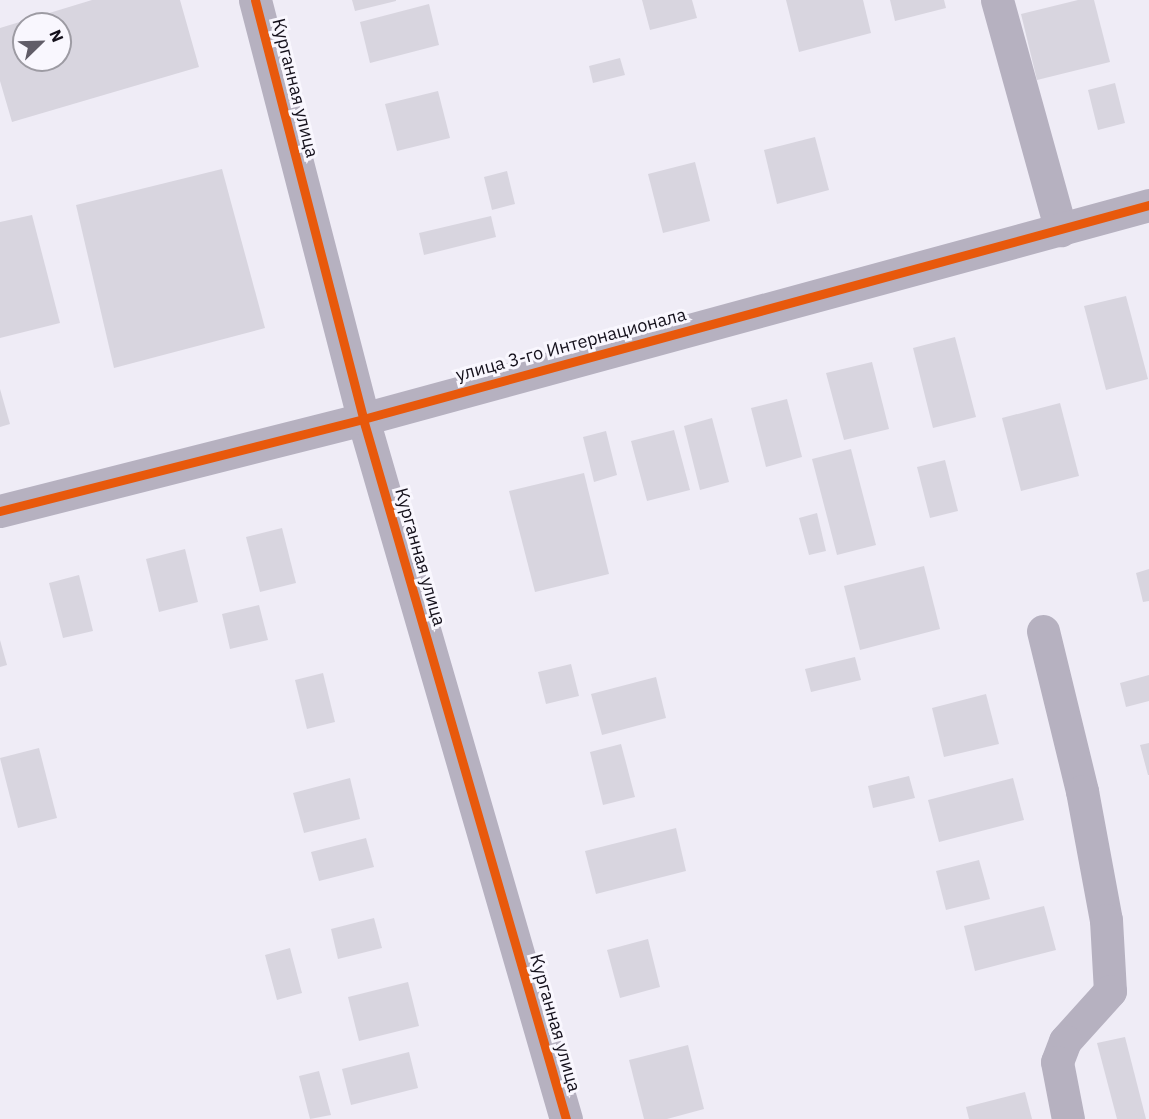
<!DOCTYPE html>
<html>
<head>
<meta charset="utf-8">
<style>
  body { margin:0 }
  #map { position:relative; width:1149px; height:1119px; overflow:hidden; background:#efecf6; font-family:"IBM Plex Sans",sans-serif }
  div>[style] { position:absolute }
  .building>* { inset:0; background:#d8d5df }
  .minor>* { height:33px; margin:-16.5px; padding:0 16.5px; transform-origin:16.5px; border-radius:16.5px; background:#b6b1c0 }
  .cycleway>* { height:9px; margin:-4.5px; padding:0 4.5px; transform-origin:4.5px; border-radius:4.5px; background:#e8590c }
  span { translate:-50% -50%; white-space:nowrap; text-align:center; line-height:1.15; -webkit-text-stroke:6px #f9f7fe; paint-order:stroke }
  .street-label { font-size:18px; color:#14101b }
  .north { position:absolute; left:12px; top:12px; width:60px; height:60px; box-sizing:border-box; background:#f9f7fe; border:2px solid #9d9ba3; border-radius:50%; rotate:67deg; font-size:16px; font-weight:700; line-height:24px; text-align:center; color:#14101b }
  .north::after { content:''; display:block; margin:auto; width:21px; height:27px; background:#615d68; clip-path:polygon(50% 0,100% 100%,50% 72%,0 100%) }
</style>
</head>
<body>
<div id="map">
  <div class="building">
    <div style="clip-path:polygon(evenodd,92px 0,180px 0,199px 67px,12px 122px,0 81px,0 28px,92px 0,24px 24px,60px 24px,60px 60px,24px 60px,24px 24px)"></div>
    <div style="clip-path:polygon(352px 0,396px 0,396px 1px,355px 11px)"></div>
    <div style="clip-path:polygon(642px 0,692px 0,697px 18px,650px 30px)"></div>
    <div style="clip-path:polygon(786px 0,863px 0,871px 33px,799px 52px)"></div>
    <div style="clip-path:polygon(890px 0,944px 0,946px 8px,895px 21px)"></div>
    <div style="clip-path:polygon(1078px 0,1094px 0,1110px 62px,1037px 80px,1021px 14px)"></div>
    <div style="clip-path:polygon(429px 4px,439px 45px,370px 63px,360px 22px)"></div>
    <div style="clip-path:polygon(620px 58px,625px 75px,593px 83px,589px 66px)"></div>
    <div style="clip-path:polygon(1115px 83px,1125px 123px,1098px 130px,1088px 90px)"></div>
    <div style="clip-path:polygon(438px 91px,450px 138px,397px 151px,385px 104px)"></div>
    <div style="clip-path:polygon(815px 137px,829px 190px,777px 204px,764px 150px)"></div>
    <div style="clip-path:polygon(695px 162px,710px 221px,663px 233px,648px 174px)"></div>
    <div style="clip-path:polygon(222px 169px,265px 328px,114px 368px,76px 205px)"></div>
    <div style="clip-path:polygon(507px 171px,515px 204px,492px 210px,484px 177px)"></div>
    <div style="clip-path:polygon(32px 215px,60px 323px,0 338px,0 222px)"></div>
    <div style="clip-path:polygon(491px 216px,496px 237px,424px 255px,419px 233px)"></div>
    <div style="clip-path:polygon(1126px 296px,1148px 379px,1106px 390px,1084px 306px)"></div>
    <div style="clip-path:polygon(955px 337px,976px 417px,933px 428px,913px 348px)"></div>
    <div style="clip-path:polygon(872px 362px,889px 429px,844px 440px,826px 373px)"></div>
    <div style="clip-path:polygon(0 389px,10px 424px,0 427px)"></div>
    <div style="clip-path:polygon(787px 399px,802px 457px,766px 467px,751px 408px)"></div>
    <div style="clip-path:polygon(1060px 403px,1079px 476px,1021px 491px,1002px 418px)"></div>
    <div style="clip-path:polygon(712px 418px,729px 482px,700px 490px,684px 426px)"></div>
    <div style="clip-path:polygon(674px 430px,690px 490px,647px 501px,631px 441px)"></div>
    <div style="clip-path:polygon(606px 431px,617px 475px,594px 482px,583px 437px)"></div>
    <div style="clip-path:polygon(851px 449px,876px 545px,837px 555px,812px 459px)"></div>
    <div style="clip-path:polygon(945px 460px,958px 511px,930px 518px,917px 467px)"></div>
    <div style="clip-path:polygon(584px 473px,609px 574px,535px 592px,509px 491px)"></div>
    <div style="clip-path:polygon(817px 513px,826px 551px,809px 555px,799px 518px)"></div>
    <div style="clip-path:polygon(282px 528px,296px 583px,260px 592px,246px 537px)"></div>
    <div style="clip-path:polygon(185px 549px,198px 602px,159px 612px,146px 559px)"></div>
    <div style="clip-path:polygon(924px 566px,940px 629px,860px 650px,844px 586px)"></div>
    <div style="clip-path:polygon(1149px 569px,1149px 601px,1143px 602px,1136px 573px)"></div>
    <div style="clip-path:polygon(79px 575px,93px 631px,63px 638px,49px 583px)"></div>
    <div style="clip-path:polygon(259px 605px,268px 640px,230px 649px,222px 614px)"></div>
    <div style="clip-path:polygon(0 640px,7px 665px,0 667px)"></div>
    <div style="clip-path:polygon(855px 657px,861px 680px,811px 692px,805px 669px)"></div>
    <div style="clip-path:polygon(571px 664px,579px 696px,546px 704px,538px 672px)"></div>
    <div style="clip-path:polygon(323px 673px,335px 722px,307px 729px,295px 680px)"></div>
    <div style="clip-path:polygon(1149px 675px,1149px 701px,1126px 707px,1120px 683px)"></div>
    <div style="clip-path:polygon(656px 677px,666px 718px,602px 735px,591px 694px)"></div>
    <div style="clip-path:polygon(986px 694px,999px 744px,944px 757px,932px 708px)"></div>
    <div style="clip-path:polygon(1149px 743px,1149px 775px,1148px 775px,1140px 745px)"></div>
    <div style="clip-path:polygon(621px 744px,635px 797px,603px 805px,590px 752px)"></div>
    <div style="clip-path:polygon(39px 748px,57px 818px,18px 828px,0 758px)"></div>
    <div style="clip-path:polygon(909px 776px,915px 798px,873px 808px,868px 786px)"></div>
    <div style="clip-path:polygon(350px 778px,360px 819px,304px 833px,293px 793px)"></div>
    <div style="clip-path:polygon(1013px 778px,1024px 820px,939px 842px,928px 800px)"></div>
    <div style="clip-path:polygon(676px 828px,686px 871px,596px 894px,585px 851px)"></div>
    <div style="clip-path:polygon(366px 838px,374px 867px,319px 881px,311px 852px)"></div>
    <div style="clip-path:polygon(979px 860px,990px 899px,946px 910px,936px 871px)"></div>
    <div style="clip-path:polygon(1044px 906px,1056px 950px,975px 971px,964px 926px)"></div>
    <div style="clip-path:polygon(374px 918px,382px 948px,338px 959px,331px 929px)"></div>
    <div style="clip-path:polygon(648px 939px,660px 987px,620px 998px,607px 950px)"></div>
    <div style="clip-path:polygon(290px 948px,302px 993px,277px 1000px,265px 955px)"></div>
    <div style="clip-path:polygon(408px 982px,419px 1026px,359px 1041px,348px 997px)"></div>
    <div style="clip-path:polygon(1125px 1037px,1146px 1119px,1117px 1119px,1097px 1043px)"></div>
    <div style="clip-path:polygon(688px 1045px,704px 1109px,667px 1119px,644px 1119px,629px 1060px)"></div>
    <div style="clip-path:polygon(409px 1052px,418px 1088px,351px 1105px,342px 1069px)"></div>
    <div style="clip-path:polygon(319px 1071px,331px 1115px,310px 1119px,299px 1076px)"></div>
    <div style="clip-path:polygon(1025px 1092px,1032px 1119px,969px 1119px,966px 1107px)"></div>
  </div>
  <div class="minor">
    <div style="left:255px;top:0;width:433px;rotate:75.5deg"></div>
    <div style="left:363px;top:419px;width:729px;rotate:73.83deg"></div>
    <div style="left:997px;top:0;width:239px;rotate:74.5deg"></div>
    <div style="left:0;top:511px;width:374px;rotate:-14.2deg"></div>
    <div style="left:363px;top:419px;width:815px;rotate:-15.23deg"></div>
    <div style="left:1043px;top:631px;width:165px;rotate:76.3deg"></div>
    <div style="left:1082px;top:791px;width:131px;rotate:79.5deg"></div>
    <div style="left:1106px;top:920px;width:71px;rotate:86.8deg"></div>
    <div style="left:1110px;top:991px;width:67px;rotate:132deg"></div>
    <div style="left:1065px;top:1041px;width:22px;rotate:111deg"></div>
    <div style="left:1057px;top:1062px;width:58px;rotate:79.1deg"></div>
  </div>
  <div class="cycleway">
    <div style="left:255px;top:0;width:433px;rotate:75.5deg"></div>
    <div style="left:363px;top:419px;width:729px;rotate:73.83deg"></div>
    <div style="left:0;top:511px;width:374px;rotate:-14.2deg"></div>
    <div style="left:363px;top:419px;width:815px;rotate:-15.23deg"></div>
  </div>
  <div class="street-label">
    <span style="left:295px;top:88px;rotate:76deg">Курганная улица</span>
    <span style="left:571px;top:345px;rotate:-15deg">улица 3-го Интернационала</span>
    <span style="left:420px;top:557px;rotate:74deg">Курганная улица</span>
    <span style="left:555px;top:1023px;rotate:74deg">Курганная улица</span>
  </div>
  <div class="north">N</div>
</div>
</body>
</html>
